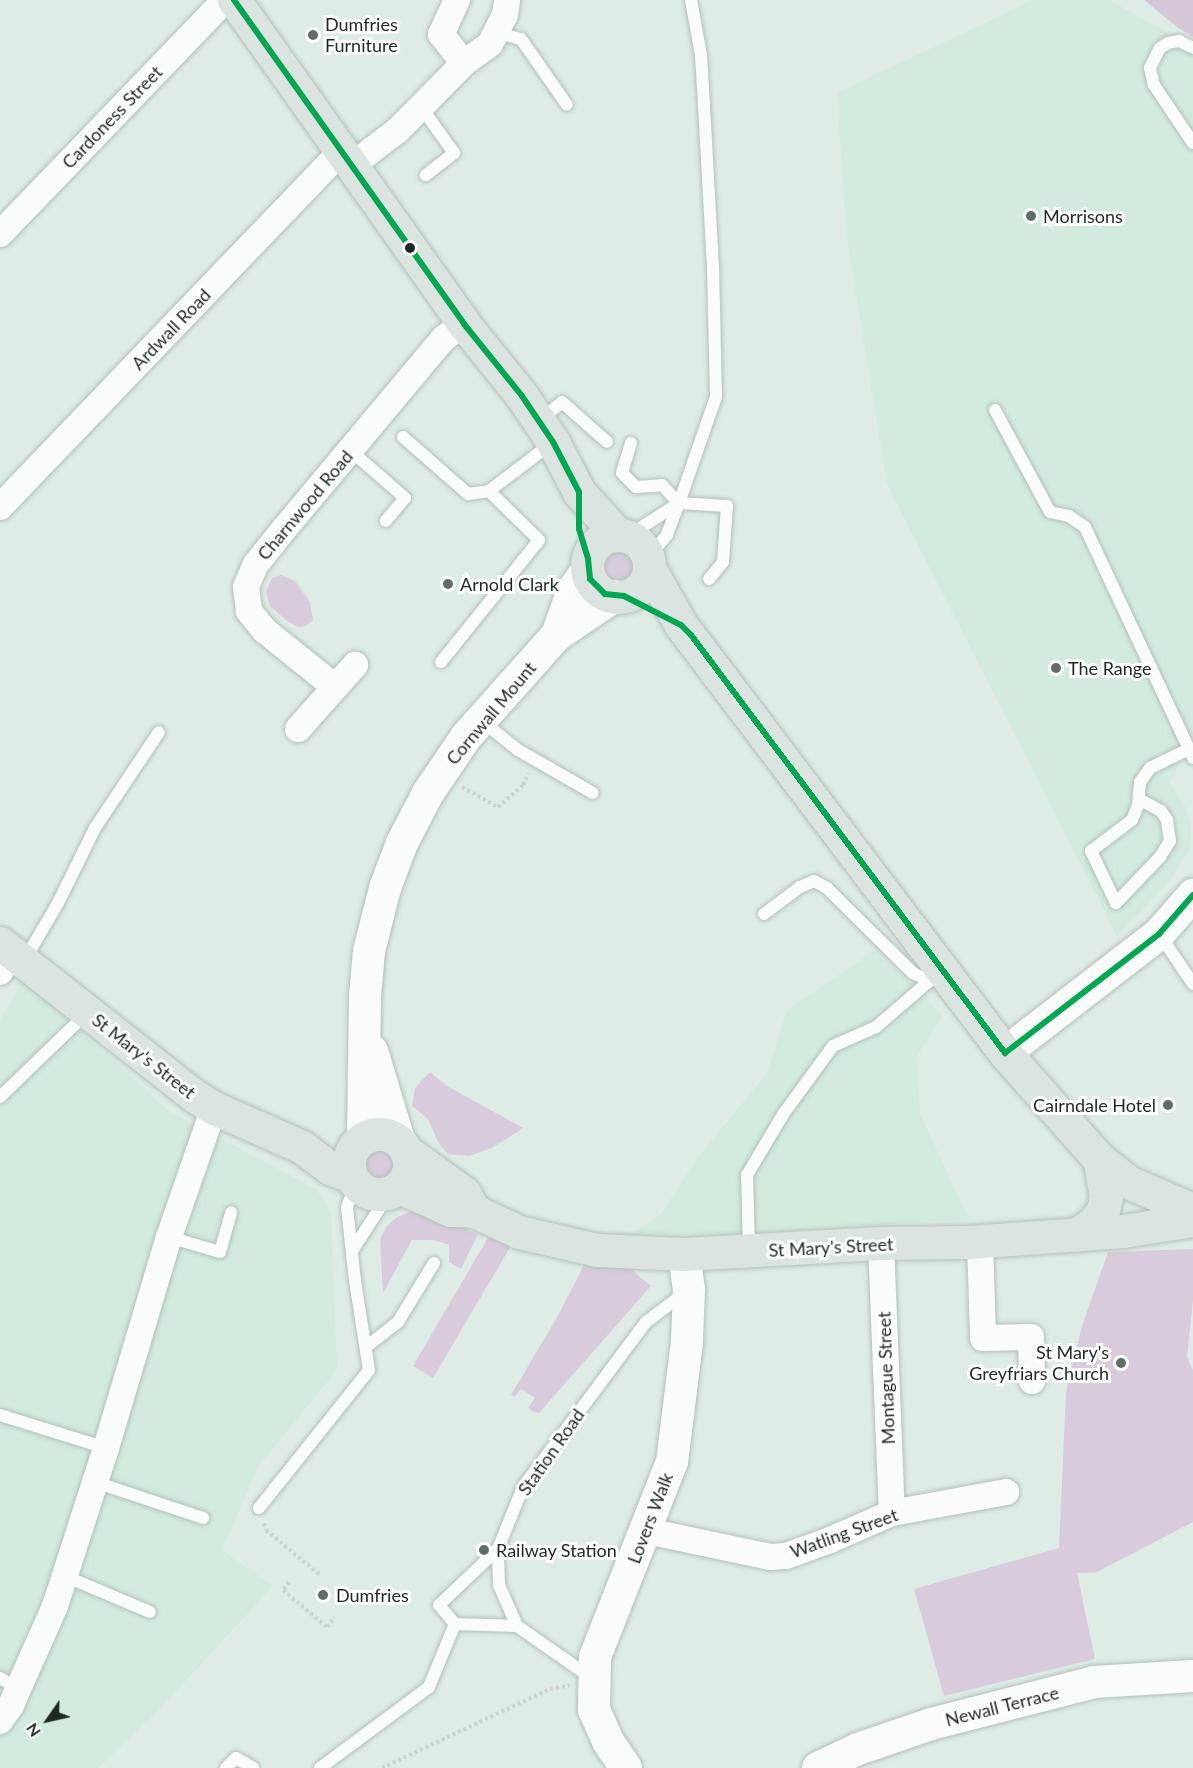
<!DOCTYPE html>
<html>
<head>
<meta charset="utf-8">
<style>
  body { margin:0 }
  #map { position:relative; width:1193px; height:1768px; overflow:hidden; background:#deece5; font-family:Lato,sans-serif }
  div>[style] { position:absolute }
  .built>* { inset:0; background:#d2ebde }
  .green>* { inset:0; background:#d8ccdc }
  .round { border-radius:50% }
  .forest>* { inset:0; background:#d5c7d8 }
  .path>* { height:4px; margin-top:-2px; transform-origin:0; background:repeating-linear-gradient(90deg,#ced2d0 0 3px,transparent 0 6px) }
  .roads { filter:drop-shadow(0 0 2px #b5c0bb) drop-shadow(0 0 2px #b5c0bb) }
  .service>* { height:12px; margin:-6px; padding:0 6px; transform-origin:6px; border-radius:6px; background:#fafcfb }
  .minor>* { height:26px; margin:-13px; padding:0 13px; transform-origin:13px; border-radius:13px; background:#fafcfb }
  .tertiary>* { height:32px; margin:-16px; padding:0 16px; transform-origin:16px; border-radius:16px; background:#fafcfb }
  .primary>* { height:33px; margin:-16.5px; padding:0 16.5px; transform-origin:16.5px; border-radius:16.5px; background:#dbe4e0 }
  .primary>.ring { margin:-16.5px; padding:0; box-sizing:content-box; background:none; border:33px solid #dbe4e0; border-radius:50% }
  .bus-1>* { height:6px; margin:-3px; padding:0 3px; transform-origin:3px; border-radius:3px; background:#00a651 }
  .dots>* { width:16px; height:16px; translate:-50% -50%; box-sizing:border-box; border:3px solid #fff; border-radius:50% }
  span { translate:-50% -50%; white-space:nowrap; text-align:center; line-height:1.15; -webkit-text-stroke:6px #fff; paint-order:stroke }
  .poi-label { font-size:18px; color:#1e2823 }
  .left { translate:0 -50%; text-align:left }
  .right { translate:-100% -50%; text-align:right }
  .street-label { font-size:18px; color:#1e2823 }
  .north { position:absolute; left:18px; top:1690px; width:60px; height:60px; -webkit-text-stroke:4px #fff; paint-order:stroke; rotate:236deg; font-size:16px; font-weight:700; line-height:24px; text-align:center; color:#1e2823 }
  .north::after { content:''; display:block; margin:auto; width:21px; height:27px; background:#1e2823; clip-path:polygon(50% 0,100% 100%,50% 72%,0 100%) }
</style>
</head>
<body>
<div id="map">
  <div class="built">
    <div style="clip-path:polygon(1033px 0,1109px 0,1193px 47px,1193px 734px,1170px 783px,1185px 806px,1191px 828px,1190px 849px,1168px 884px,1117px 936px,887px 484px,846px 233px,837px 93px)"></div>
    <div style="clip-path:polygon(877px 949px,943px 1016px,917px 1056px,920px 1114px,969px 1219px,718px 1235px,633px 1234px,661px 1214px,698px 1157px,767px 1073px,787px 1010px)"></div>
    <div style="clip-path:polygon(23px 980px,170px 1112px,316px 1189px,331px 1213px,337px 1370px,258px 1467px,222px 1550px,273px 1586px,154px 1715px,98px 1768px,0 1768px,0 1020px)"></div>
  </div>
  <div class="green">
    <div class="round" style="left:597px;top:545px;width:42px;height:42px"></div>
    <div style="clip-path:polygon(281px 575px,295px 581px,310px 602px,313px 620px,306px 626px,298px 627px,287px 621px,270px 606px,266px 592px,272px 578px)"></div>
    <div style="clip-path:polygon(430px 1072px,447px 1086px,523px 1128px,492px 1148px,469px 1156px,448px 1154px,439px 1144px,428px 1119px,412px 1106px,415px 1088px)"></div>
    <div class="round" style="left:357px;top:1143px;width:42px;height:42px"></div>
    <div style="clip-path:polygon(415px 1209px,478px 1234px,461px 1269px,449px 1262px,449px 1245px,434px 1240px,412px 1240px,383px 1293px,380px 1239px,386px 1227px,397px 1217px)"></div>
    <div style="clip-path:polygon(489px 1236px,512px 1244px,433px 1378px,413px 1366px)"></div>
    <div style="clip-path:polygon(1193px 1249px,1193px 1300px,1187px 1357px,1193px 1370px,1193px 1522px,1097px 1572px,1077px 1573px,1095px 1659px,944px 1696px,914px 1589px,1059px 1548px,1066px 1392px,1082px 1326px,1108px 1252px)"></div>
    <div style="clip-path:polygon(622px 1262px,651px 1286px,539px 1413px,534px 1412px,528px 1408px,535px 1398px,521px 1389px,514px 1397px,511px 1395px,559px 1314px,585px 1263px)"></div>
  </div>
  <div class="forest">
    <div style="clip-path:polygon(1144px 0,1193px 0,1193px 37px,1177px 27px)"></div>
  </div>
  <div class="path">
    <div style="left:462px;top:787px;width:41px;rotate:29.1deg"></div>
    <div style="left:498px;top:807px;width:33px;rotate:-41deg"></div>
    <div style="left:523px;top:785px;width:13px;rotate:-63deg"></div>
    <div style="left:264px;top:1523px;width:7px;rotate:74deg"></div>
    <div style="left:266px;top:1530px;width:70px;rotate:39.8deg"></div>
    <div style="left:289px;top:1582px;width:10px;rotate:127deg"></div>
    <div style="left:283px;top:1590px;width:57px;rotate:40.1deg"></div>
    <div style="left:327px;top:1627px;width:13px;rotate:-51deg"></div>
    <div style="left:382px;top:1768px;width:186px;rotate:-25.2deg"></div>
    <div style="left:550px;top:1689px;width:20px;rotate:-11deg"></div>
  </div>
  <div class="roads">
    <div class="service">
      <div style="left:498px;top:33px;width:24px;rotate:15deg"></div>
      <div style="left:521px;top:39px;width:80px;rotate:55.1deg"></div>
      <div style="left:1193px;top:48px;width:16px;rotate:-153deg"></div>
      <div style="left:1179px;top:41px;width:11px;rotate:170deg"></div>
      <div style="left:1168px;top:43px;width:9px;rotate:148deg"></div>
      <div style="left:1160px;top:48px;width:22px;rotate:117deg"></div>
      <div style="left:1150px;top:68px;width:17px;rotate:77deg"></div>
      <div style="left:1154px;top:85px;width:70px;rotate:56.1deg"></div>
      <div style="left:421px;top:107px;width:57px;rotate:54.3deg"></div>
      <div style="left:454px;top:153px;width:36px;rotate:142deg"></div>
      <div style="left:995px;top:410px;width:116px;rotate:61.7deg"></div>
      <div style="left:1050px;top:512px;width:19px;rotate:12deg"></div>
      <div style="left:1069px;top:516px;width:19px;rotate:35deg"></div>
      <div style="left:1085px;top:527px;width:255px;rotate:64.9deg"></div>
      <div style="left:540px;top:420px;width:28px;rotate:-39deg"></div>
      <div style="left:562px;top:402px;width:60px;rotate:41.6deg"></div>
      <div style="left:403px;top:437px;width:86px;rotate:41.2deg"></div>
      <div style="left:468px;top:494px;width:21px;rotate:-8deg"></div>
      <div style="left:489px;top:491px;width:79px;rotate:-37.3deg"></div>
      <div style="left:631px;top:443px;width:31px;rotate:107deg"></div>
      <div style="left:622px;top:473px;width:20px;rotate:45deg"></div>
      <div style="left:636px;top:487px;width:26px;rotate:-4deg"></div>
      <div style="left:662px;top:485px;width:25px;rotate:47deg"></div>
      <div style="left:679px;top:503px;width:48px;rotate:3.6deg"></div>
      <div style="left:727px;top:506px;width:56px;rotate:94.1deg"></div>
      <div style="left:723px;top:562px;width:22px;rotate:129deg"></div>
      <div style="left:350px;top:450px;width:73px;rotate:41.1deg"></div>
      <div style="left:405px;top:498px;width:30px;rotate:130deg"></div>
      <div style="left:679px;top:503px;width:112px;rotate:-70.8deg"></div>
      <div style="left:716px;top:397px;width:130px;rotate:-91.3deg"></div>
      <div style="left:713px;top:267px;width:162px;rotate:-93.2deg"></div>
      <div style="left:704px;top:105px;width:50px;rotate:-93.4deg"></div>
      <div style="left:701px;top:55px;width:56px;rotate:-100.3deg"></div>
      <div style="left:628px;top:536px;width:61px;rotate:-32.9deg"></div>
      <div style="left:679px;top:503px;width:34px;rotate:111deg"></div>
      <div style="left:667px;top:535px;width:30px;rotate:130deg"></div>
      <div style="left:441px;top:662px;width:156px;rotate:-51.2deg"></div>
      <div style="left:539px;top:540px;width:70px;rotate:-135.6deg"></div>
      <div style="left:482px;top:721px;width:46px;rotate:38.9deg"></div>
      <div style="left:518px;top:750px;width:86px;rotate:29.8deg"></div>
      <div style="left:1139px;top:799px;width:25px;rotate:29deg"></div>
      <div style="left:1161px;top:811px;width:11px;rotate:56deg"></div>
      <div style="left:1167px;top:820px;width:21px;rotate:82deg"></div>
      <div style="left:1170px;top:841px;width:19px;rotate:122deg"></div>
      <div style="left:1160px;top:857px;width:64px;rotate:133.7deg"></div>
      <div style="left:1116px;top:903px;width:58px;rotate:-115.7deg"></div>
      <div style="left:1091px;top:851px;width:51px;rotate:-37.1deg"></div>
      <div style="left:1132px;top:820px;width:16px;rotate:-68deg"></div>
      <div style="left:1138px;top:805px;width:23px;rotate:-85deg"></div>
      <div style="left:1140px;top:782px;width:17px;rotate:-54deg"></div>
      <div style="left:1150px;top:768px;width:43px;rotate:-26deg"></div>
      <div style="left:764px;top:914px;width:45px;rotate:-36.9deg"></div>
      <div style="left:800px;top:887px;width:15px;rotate:-23deg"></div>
      <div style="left:814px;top:881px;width:15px;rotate:28deg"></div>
      <div style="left:827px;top:888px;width:121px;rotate:44.7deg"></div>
      <div style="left:913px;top:973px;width:18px;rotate:27deg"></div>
      <div style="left:1160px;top:935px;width:59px;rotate:56deg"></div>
      <div style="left:24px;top:961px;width:67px;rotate:-59.6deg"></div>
      <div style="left:58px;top:903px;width:84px;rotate:-63.7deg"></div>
      <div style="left:95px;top:828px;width:115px;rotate:-56.3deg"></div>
      <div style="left:0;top:1097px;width:121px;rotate:-44deg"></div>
      <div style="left:169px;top:1237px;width:53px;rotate:16.4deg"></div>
      <div style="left:220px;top:1252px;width:41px;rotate:-74.2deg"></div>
      <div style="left:749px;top:1249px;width:74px;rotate:-91.5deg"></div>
      <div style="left:747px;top:1175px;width:72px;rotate:-59.2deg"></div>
      <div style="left:784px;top:1113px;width:83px;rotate:-53.8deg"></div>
      <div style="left:833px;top:1046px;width:47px;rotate:-23.8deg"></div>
      <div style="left:876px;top:1027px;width:87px;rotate:-40.8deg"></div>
      <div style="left:352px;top:1251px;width:70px;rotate:-57.2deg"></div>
      <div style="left:366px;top:1347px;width:41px;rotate:-38deg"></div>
      <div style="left:398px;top:1322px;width:69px;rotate:-58.6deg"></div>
      <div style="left:0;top:1415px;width:111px;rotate:17.3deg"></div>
      <div style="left:95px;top:1482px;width:114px;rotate:18.4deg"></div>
      <div style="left:259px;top:1508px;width:176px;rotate:-51.4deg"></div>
      <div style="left:369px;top:1370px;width:90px;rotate:-98.9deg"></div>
      <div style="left:355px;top:1281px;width:74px;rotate:-96.2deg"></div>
      <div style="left:347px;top:1207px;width:26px;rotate:-69deg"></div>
      <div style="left:498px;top:1549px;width:81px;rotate:136.5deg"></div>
      <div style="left:439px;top:1605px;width:25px;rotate:50deg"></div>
      <div style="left:455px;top:1624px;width:62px;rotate:1.8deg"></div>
      <div style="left:65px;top:1576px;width:92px;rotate:23deg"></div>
      <div style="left:0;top:1678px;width:21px;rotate:31deg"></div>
      <div style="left:593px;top:1679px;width:93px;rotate:-145.1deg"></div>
      <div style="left:517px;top:1626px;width:45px;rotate:-113.7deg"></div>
      <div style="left:499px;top:1585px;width:36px;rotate:-92deg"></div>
      <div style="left:498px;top:1549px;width:67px;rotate:-68deg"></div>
      <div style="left:523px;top:1487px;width:206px;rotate:-53.3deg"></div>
      <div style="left:646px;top:1322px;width:50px;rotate:-36.9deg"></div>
      <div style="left:226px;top:1768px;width:14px;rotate:-45deg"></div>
      <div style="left:236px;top:1758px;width:20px;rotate:30deg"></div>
      <div style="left:320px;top:1768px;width:136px;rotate:-36.6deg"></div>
      <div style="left:429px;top:1687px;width:68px;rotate:-67.6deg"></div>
    </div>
    <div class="minor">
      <div style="left:457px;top:0;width:38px;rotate:115deg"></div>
      <div style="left:441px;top:34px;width:37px;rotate:52deg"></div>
      <div style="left:351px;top:166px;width:59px;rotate:-37.5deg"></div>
      <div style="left:398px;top:130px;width:94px;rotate:-45.4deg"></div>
      <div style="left:464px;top:63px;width:32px;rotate:-36deg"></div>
      <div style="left:490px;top:44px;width:33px;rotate:-63deg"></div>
      <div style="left:505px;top:15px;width:15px;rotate:-82deg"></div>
      <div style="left:0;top:234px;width:325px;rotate:-46.1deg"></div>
      <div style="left:0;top:507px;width:492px;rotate:-46.2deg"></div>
      <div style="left:335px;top:687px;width:90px;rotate:-141.3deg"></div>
      <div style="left:265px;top:631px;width:26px;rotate:-129deg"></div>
      <div style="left:249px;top:611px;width:24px;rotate:-97deg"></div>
      <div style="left:246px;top:587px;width:25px;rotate:-67deg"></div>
      <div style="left:256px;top:564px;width:46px;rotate:-51.1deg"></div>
      <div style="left:285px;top:528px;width:248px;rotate:-50.1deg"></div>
      <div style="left:444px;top:338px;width:24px;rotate:-35deg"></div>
      <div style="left:298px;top:729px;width:86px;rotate:-48.3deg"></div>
      <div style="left:0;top:972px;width:22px;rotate:-60deg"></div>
      <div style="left:980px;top:1241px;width:97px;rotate:88.2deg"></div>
      <div style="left:983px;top:1338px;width:48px;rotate:-1.2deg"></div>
      <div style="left:1031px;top:1337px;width:44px;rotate:88.7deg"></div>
      <div style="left:881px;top:1243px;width:270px;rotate:87.7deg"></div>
      <div style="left:647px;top:1531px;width:126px;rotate:11.9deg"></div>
      <div style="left:770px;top:1557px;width:16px;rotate:-4deg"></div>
      <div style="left:786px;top:1556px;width:47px;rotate:-20deg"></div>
      <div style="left:830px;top:1540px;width:68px;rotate:-23.5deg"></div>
      <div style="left:892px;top:1513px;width:116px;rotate:-10.4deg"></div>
      <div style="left:0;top:1721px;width:19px;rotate:-55deg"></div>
      <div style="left:11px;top:1705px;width:108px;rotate:-66deg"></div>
      <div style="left:55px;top:1606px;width:166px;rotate:-72.1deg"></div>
      <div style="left:106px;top:1448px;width:220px;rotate:-73.4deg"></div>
      <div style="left:169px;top:1237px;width:137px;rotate:-70.8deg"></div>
    </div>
    <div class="tertiary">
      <div style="left:557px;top:635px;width:48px;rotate:-70.4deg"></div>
      <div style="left:573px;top:590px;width:26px;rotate:-54deg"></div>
      <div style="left:372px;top:1051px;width:96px;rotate:73.1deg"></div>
      <div style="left:1005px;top:1053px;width:195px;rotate:-37.7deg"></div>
      <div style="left:1159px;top:934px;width:52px;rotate:-48.9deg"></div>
      <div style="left:363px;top:1138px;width:142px;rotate:-89.2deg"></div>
      <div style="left:365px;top:996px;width:45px;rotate:-84.9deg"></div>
      <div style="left:369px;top:951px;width:65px;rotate:-75.7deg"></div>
      <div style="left:385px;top:888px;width:48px;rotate:-69.3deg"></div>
      <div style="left:402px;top:843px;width:56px;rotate:-62.5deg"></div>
      <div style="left:428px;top:793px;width:68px;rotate:-55.8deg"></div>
      <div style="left:466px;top:737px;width:137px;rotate:-48.3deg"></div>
      <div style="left:557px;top:635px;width:70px;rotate:-33.9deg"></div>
      <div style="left:626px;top:1768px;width:32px;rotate:-124deg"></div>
      <div style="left:608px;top:1741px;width:34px;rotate:-114deg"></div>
      <div style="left:594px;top:1710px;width:53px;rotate:-88.9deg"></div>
      <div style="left:595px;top:1657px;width:210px;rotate:-68.5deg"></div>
      <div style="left:672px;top:1462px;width:122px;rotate:-82.9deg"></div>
      <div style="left:687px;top:1341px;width:51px;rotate:-87.8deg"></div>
      <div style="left:689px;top:1290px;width:36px;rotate:-98deg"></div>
      <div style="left:818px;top:1768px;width:44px;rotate:-25.4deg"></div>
      <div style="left:858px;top:1749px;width:77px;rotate:-18.9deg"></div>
      <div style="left:931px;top:1724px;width:168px;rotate:-14.4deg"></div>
      <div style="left:1094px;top:1682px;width:99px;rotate:-3.5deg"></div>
    </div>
    <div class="primary">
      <div style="left:234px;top:0;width:397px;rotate:54.6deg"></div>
      <div style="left:464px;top:324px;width:92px;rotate:51.1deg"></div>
      <div style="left:522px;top:396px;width:55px;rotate:56deg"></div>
      <div style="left:553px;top:442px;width:56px;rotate:62.5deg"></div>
      <div style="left:579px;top:492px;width:58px;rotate:47.8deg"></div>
      <div class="ring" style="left:587px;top:535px;width:29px;height:29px"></div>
      <div style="left:649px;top:568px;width:65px;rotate:60.7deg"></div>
      <div style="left:681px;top:625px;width:537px;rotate:52.87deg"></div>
      <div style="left:1005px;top:1053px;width:142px;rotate:48.4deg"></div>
      <div style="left:1099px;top:1159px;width:37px;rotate:38deg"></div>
      <div style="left:1128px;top:1182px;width:71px;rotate:23.3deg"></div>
      <div style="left:0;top:943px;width:246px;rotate:38.2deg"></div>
      <div style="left:193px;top:1095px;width:25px;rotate:32deg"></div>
      <div style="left:214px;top:1108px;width:96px;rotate:23.9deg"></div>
      <div style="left:302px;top:1147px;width:35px;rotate:37deg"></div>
      <div style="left:330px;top:1168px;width:22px;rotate:21deg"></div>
      <div class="ring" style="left:349px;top:1134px;width:27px;height:27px"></div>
      <div style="left:406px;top:1151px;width:72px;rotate:35.9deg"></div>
      <div style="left:464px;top:1193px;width:21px;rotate:61deg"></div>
      <div style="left:399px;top:1187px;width:57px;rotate:23.9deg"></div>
      <div style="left:451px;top:1210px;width:23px;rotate:2deg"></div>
      <div style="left:474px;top:1211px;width:50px;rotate:25deg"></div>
      <div style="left:519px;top:1232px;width:80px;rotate:13deg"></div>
      <div style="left:597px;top:1250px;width:87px;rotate:2.6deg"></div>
      <div style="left:684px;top:1254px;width:197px;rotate:-3.2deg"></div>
      <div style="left:881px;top:1243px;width:86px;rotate:-0.7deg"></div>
      <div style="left:967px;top:1242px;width:156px;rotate:-4deg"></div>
      <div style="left:1123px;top:1231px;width:71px;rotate:-8.9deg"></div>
      <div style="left:1076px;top:1235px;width:21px;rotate:-35deg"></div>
      <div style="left:1093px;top:1223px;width:16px;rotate:-52deg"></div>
      <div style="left:1103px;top:1210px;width:13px;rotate:-77deg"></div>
      <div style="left:1106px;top:1197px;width:39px;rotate:-100deg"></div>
    </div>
  </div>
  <div class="bus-1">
    <div style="left:234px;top:0;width:397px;rotate:54.6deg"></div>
    <div style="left:464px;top:324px;width:92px;rotate:51.1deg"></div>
    <div style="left:522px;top:396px;width:55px;rotate:56deg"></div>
    <div style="left:553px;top:442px;width:56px;rotate:62.5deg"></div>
    <div style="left:579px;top:492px;width:37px;rotate:90deg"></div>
    <div style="left:579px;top:529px;width:31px;rotate:73deg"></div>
    <div style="left:588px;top:559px;width:20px;rotate:84deg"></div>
    <div style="left:590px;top:579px;width:21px;rotate:45deg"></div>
    <div style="left:605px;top:594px;width:19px;rotate:6deg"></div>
    <div style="left:624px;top:596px;width:64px;rotate:27deg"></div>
    <div style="left:681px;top:625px;width:14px;rotate:45deg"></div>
    <div style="left:691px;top:635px;width:523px;rotate:53.09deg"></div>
    <div style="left:1005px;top:1053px;width:195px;rotate:-37.7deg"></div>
    <div style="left:1159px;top:934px;width:52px;rotate:-48.9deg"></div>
  </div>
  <div class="dots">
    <div style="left:313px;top:35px;background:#616d67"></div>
    <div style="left:1031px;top:216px;background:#616d67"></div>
    <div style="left:410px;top:248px;background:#1e2823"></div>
    <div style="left:448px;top:584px;background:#616d67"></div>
    <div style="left:1056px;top:668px;background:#616d67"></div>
    <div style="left:1168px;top:1105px;background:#616d67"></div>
    <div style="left:1121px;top:1363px;background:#616d67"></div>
    <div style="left:484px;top:1550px;background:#616d67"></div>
    <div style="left:323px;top:1595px;background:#616d67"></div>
  </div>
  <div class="poi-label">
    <span class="left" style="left:325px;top:35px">Dumfries<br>Furniture</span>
    <span class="left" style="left:1043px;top:216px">Morrisons</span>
    <span class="left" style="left:460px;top:584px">Arnold Clark</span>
    <span class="left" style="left:1068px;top:668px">The Range</span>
    <span class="right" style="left:1156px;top:1105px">Cairndale Hotel</span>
    <span class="right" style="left:1109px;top:1363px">St Mary's<br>Greyfriars Church</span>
    <span class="left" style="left:496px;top:1550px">Railway Station</span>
    <span class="left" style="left:336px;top:1595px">Dumfries</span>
  </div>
  <div class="street-label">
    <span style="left:112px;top:117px;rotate:-46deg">Cardoness Street</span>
    <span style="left:171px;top:329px;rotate:-46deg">Ardwall Road</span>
    <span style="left:305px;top:505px;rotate:-50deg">Charnwood Road</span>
    <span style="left:491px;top:713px;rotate:-50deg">Cornwall Mount</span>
    <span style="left:144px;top:1056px;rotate:38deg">St Mary's Street</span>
    <span style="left:831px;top:1247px;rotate:-3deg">St Mary's Street</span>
    <span style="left:886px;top:1378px;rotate:-92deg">Montague Street</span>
    <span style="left:551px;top:1452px;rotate:-55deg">Station Road</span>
    <span style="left:650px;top:1518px;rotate:-69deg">Lovers Walk</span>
    <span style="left:844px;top:1533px;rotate:-20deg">Watling Street</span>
    <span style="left:1002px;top:1706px;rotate:-14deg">Newall Terrace</span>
  </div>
  <div class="north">N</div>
</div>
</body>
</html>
